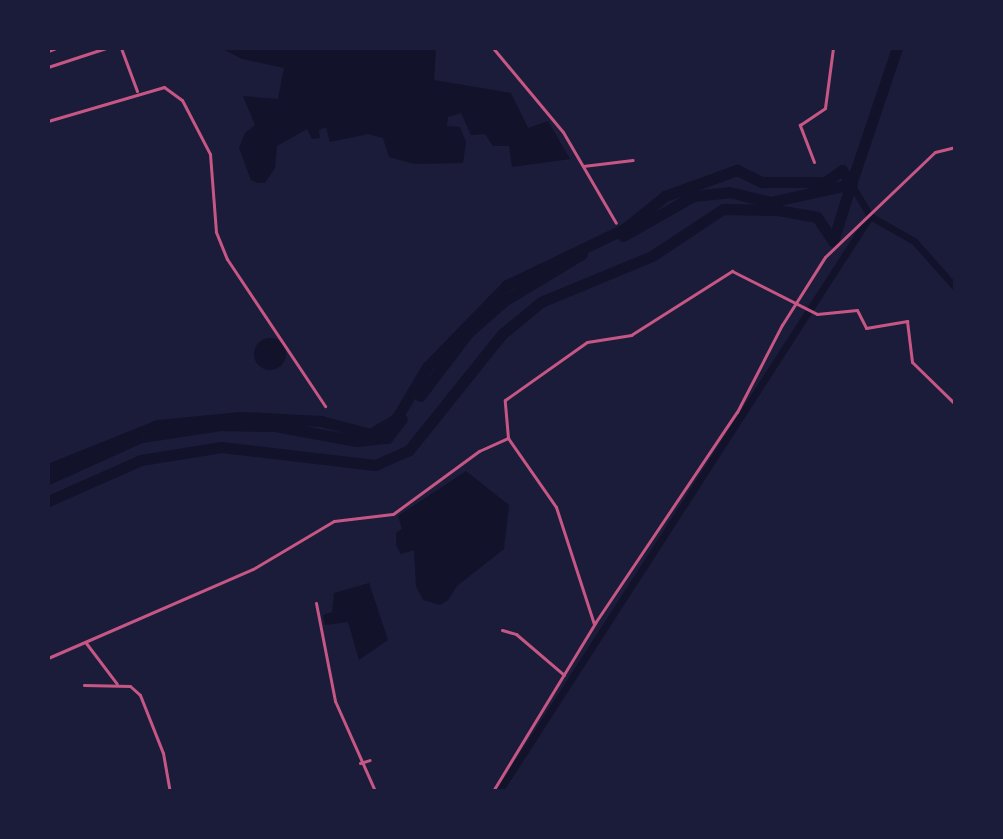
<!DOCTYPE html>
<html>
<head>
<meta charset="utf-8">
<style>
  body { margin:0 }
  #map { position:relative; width:1003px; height:839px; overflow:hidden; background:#1b1b3a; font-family:"Noto Sans",sans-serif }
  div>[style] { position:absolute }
  .water>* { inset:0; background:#12122b }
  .round { border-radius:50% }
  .canal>* { height:7px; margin:-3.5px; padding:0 3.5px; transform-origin:3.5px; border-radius:3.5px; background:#12122b }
  .river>* { height:11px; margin:-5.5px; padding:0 5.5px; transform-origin:5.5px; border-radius:5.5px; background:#12122b }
  .minor>* { height:3px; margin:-1.5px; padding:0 1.5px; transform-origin:1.5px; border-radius:1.5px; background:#c65784 }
  .tertiary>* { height:3px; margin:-1.5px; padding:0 1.5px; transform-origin:1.5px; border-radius:1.5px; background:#c65784 }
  span { translate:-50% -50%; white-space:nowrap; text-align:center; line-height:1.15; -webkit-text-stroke:8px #1b1b3a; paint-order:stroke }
  .frame { position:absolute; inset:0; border:50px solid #1b1b3a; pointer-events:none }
</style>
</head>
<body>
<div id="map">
  <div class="water">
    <div style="clip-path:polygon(221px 48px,436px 48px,434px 80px,511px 93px,528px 128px,548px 121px,570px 159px,512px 167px,509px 146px,493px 146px,485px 134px,471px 135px,461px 113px,448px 117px,447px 126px,460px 127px,466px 142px,463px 163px,414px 164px,389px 157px,383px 138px,368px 134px,330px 142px,326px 127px,319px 130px,320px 138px,312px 139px,307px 129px,277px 146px,275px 168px,265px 183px,258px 183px,251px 180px,239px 148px,245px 133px,255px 125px,243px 96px,278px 99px,284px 68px,242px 59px)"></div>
    <div class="round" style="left:254px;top:338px;width:32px;height:32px"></div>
    <div style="clip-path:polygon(466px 471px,509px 505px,504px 549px,457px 586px,448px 600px,440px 605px,423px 600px,416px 586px,414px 550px,401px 554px,396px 545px,396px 533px,402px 529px,398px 516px)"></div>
    <div style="clip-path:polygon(369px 583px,388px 640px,359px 660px,348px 622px,325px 625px,323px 615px,332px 612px,334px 593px)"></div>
  </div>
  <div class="canal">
    <div style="left:851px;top:184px;width:37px;rotate:59deg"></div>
    <div style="left:870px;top:216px;width:51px;rotate:29.6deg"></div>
    <div style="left:914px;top:241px;width:62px;rotate:48.3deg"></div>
    <div style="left:499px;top:791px;width:684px;rotate:-57.17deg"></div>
  </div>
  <div class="river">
    <div style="left:623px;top:236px;width:81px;rotate:-29.7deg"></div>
    <div style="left:693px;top:196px;width:36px;rotate:-6deg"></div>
    <div style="left:729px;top:192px;width:42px;rotate:13.7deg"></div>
    <div style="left:770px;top:202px;width:83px;rotate:-12.5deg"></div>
    <div style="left:851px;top:184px;width:144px;rotate:-71.3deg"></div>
    <div style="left:420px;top:396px;width:79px;rotate:-52.7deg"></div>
    <div style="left:468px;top:333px;width:48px;rotate:-41.6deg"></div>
    <div style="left:504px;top:301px;width:91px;rotate:-31.1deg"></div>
    <div style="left:48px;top:469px;width:118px;rotate:-21.8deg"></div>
    <div style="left:158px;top:425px;width:84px;rotate:-5.4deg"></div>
    <div style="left:242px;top:417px;width:79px;rotate:2.9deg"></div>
    <div style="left:321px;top:421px;width:51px;rotate:14.9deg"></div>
    <div style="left:370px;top:434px;width:30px;rotate:-30deg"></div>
    <div style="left:396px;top:419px;width:61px;rotate:-59.2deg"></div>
    <div style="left:427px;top:367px;width:115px;rotate:-45.7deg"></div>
    <div style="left:507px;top:285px;width:130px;rotate:-25.6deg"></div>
    <div style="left:624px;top:229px;width:53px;rotate:-38.8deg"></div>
    <div style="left:665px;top:196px;width:77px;rotate:-19.9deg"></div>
    <div style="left:737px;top:170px;width:28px;rotate:26deg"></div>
    <div style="left:762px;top:182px;width:63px"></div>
    <div style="left:825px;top:182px;width:21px;rotate:-35deg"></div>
    <div style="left:842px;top:170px;width:17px;rotate:57deg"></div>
    <div style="left:851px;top:184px;width:60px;rotate:107.5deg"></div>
    <div style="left:833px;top:241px;width:29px;rotate:-124deg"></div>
    <div style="left:817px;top:217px;width:41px;rotate:-170.1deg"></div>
    <div style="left:777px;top:210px;width:54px;rotate:-178.9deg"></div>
    <div style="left:723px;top:209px;width:85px;rotate:146.5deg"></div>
    <div style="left:652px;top:256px;width:120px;rotate:157.5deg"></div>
    <div style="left:541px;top:302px;width:50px;rotate:140.6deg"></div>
    <div style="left:502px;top:334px;width:149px;rotate:128.7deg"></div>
    <div style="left:409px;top:450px;width:37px;rotate:156deg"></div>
    <div style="left:375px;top:465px;width:155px;rotate:-173.3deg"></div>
    <div style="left:221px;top:447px;width:81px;rotate:170.8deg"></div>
    <div style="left:141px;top:460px;width:102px;rotate:156.2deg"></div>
    <div style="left:48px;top:479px;width:102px;rotate:-24.3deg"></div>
    <div style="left:141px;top:437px;width:81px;rotate:-8.5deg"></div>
    <div style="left:221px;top:425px;width:54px;rotate:1.1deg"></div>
    <div style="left:275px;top:426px;width:83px;rotate:10.4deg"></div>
    <div style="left:357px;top:441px;width:30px;rotate:-6deg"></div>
    <div style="left:387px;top:438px;width:24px;rotate:-52deg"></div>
  </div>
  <div class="minor">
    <div style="left:121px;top:48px;width:46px;rotate:69.6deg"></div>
    <div style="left:493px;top:48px;width:109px;rotate:50.2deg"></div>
    <div style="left:563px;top:132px;width:105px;rotate:59.8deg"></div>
    <div style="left:48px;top:121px;width:121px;rotate:-16.3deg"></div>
    <div style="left:164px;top:87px;width:22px;rotate:36deg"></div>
    <div style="left:182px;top:100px;width:61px;rotate:62.6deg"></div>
    <div style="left:210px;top:154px;width:78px;rotate:85.6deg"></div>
    <div style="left:216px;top:232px;width:29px;rotate:68deg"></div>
    <div style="left:227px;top:259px;width:177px;rotate:56.3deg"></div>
    <div style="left:814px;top:162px;width:40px;rotate:-111deg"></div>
    <div style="left:800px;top:125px;width:30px;rotate:-34deg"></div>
    <div style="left:825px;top:108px;width:61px;rotate:-82.4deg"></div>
    <div style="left:583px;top:166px;width:50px;rotate:-6.8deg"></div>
    <div style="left:508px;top:438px;width:84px;rotate:55.2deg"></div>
    <div style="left:556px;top:507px;width:123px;rotate:72deg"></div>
    <div style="left:316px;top:603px;width:100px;rotate:79deg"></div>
    <div style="left:335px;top:701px;width:98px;rotate:66deg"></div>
    <div style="left:502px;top:630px;width:15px;rotate:16deg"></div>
    <div style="left:516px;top:634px;width:63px;rotate:40.5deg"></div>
    <div style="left:86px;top:643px;width:51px;rotate:52.9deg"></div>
    <div style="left:48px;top:658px;width:223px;rotate:-23.5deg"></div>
    <div style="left:253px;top:569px;width:94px;rotate:-30.7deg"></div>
    <div style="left:334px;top:521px;width:59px;rotate:-6.8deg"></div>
    <div style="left:393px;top:514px;width:107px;rotate:-36.2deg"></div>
    <div style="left:479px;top:451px;width:32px;rotate:-24deg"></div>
    <div style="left:508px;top:438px;width:38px;rotate:-95deg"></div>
    <div style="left:505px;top:400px;width:100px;rotate:-35.3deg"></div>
    <div style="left:587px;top:342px;width:45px;rotate:-9deg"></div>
    <div style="left:631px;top:335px;width:120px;rotate:-32.4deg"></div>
    <div style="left:732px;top:271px;width:95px;rotate:26.8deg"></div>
    <div style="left:817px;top:314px;width:40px;rotate:-5.7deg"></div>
    <div style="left:857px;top:310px;width:20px;rotate:63deg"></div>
    <div style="left:866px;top:328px;width:42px;rotate:-9.7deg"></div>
    <div style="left:907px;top:321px;width:41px;rotate:83deg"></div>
    <div style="left:912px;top:362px;width:60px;rotate:44.3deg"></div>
    <div style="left:84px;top:685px;width:46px;rotate:1.2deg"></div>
    <div style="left:130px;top:686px;width:13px;rotate:42deg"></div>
    <div style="left:140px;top:695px;width:62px;rotate:68.4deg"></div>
    <div style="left:163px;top:753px;width:39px;rotate:80deg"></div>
    <div style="left:360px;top:763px;width:10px;rotate:-17deg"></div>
    <div style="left:493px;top:791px;width:197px;rotate:-58.7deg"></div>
    <div style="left:595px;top:623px;width:254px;rotate:-56.1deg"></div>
    <div style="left:737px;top:412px;width:98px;rotate:-62.7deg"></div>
    <div style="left:782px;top:325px;width:80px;rotate:-57.7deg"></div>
    <div style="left:825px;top:257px;width:152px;rotate:-43.7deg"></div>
    <div style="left:935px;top:152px;width:21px;rotate:-14deg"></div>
  </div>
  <div class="tertiary">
    <div style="left:48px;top:51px;width:9px;rotate:-21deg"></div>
    <div style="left:48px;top:67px;width:61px;rotate:-18.1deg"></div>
  </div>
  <div class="frame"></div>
</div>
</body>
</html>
